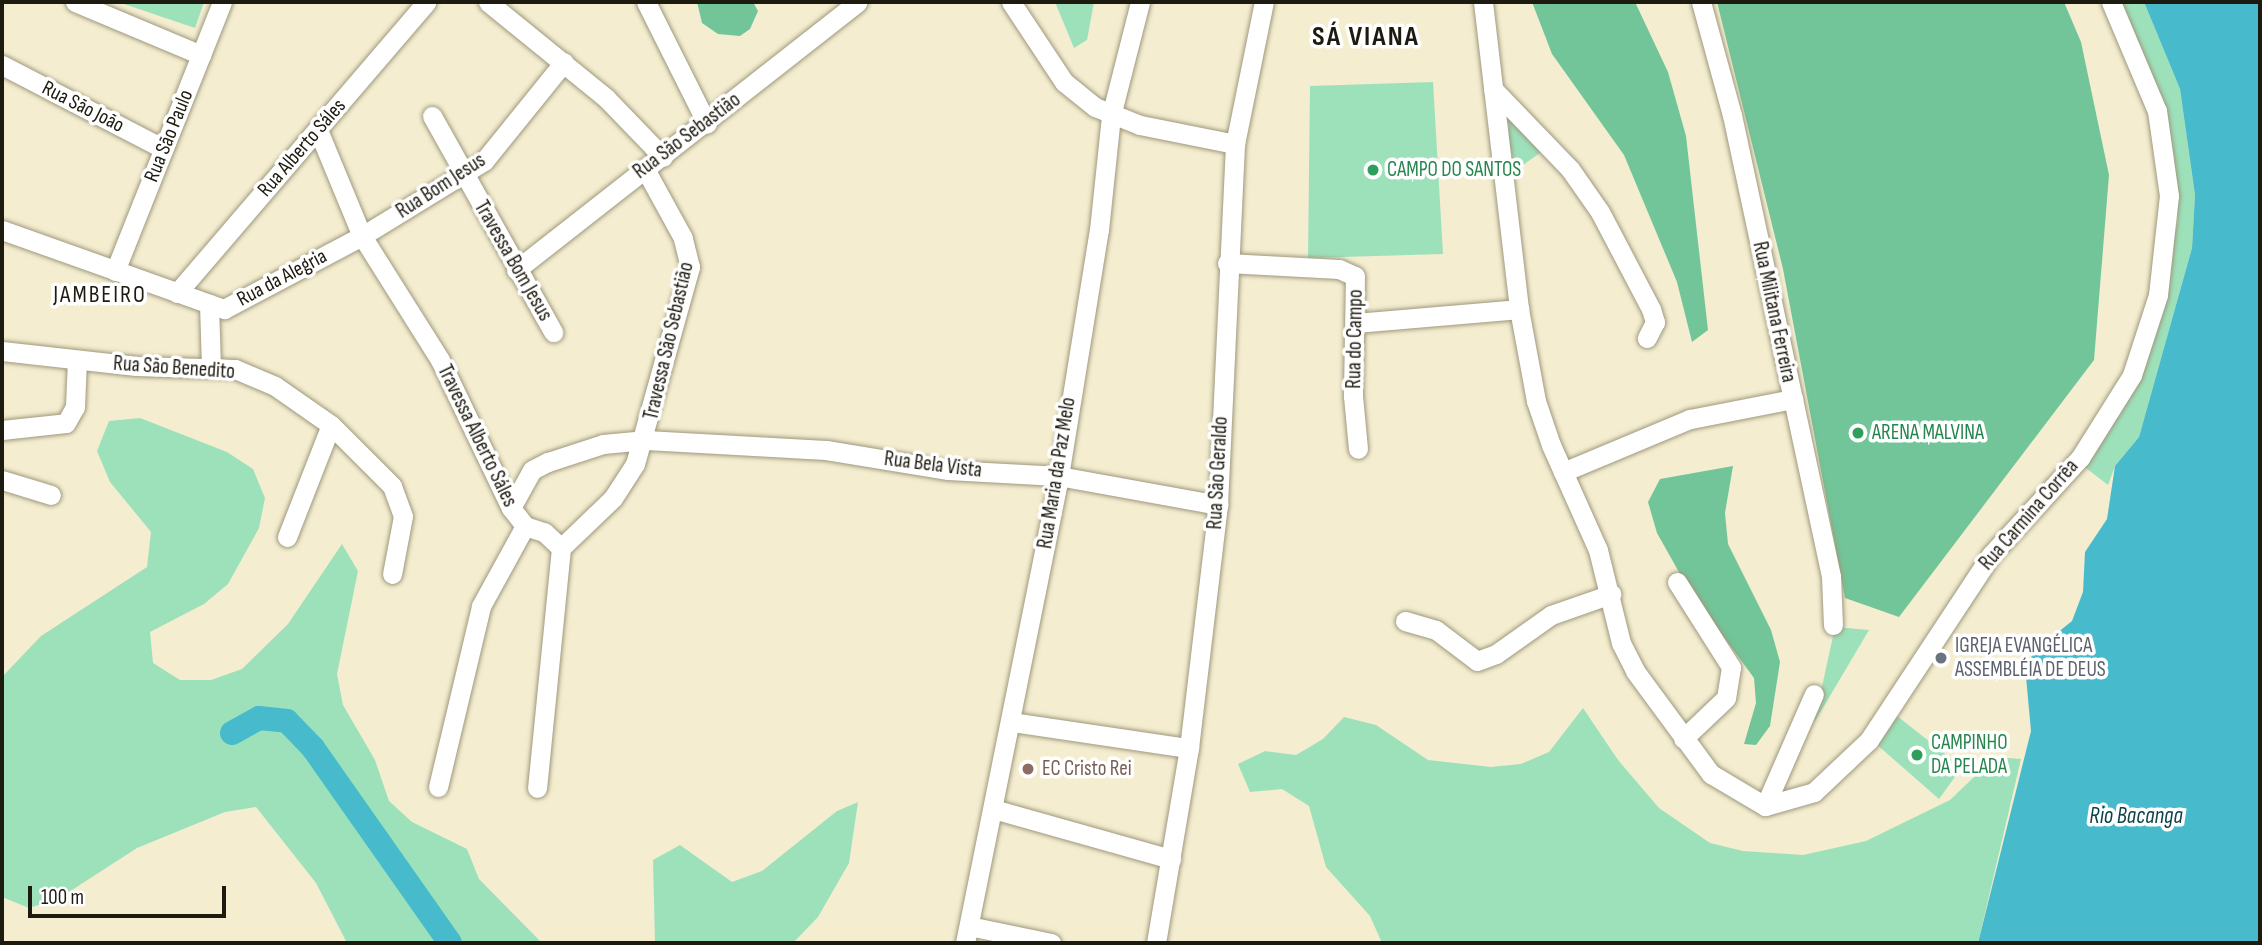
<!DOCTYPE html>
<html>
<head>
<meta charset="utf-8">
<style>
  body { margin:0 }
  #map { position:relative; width:2262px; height:945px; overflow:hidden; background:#f4edd0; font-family:"Sofia Sans Condensed",sans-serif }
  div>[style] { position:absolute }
  .green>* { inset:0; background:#9de1bb }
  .forest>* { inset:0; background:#72c599 }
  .water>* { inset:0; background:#47bbcc }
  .river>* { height:24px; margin:-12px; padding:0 12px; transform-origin:12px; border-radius:12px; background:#47bbcc }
  .roads { filter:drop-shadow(0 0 2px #9e987d) drop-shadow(0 0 2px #9e987d) }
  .minor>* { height:19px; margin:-9.5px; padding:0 9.5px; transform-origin:9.5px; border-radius:9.5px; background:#fff }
  .dots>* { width:19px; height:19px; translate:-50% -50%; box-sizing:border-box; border:4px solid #fff; border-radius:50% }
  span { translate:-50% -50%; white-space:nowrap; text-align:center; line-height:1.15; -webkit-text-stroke:7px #fff; paint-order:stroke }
  .street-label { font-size:21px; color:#1d1a10 }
  .leisure-label { font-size:21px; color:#27864d }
  .left { translate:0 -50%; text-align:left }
  .worship-label { font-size:21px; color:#5b616d }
  .education-label { font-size:21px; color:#785e54 }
  .water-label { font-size:23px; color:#0e434a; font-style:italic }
  .quarter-label { font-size:24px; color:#1d1a10; letter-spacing:2px }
  .district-label { font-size:28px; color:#1d1a10; font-weight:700; letter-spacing:2px }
  .frame { position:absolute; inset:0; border:4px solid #1d1a10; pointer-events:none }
  .scale { position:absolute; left:28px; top:886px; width:198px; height:32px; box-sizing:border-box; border:4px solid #1d1a10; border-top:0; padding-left:9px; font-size:21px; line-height:24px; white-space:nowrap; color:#1d1a10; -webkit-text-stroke:5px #fff; paint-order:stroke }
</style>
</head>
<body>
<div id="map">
  <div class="green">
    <div style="clip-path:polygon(118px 2px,204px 2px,195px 28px)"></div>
    <div style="clip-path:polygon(1055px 2px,1094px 2px,1087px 40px,1074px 48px)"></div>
    <div style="clip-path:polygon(2121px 2px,2144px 2px,2180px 89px,2195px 195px,2192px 248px,2139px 437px,2115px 466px,2108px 485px,2082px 465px,2126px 404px,2178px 221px,2174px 167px,2157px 88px)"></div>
    <div style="clip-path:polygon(1433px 82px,1443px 254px,1308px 258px,1310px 86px)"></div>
    <div style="clip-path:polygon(1511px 101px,1547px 148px,1516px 170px,1508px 138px)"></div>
    <div style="clip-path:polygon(140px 418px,227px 452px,253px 469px,265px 498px,259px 528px,228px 584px,204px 604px,150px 632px,153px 663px,180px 680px,211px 680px,242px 669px,288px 624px,342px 544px,358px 571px,337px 674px,343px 705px,375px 760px,389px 801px,412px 822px,467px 849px,479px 879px,542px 943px,347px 943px,316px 883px,256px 807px,225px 812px,137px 848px,58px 899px,29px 908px,2px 897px,2px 677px,41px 636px,147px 567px,151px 532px,110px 482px,97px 451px,109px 421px)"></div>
    <div style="clip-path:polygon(1835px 627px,1869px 630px,1814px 723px)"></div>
    <div style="clip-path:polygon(1583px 708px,1618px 760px,1659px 808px,1710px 843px,1743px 851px,1803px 855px,1866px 841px,1950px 800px,1995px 757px,2021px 759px,1978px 943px,1382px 943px,1370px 916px,1326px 867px,1309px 806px,1282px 789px,1250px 792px,1238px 764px,1265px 751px,1296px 755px,1323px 739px,1344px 717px,1376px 725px,1428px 760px,1491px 767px,1521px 764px,1549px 752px)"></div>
    <div style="clip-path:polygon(1897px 716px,1962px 767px,1939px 799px,1875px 743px)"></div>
    <div style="clip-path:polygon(858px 802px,849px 863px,818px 917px,793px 943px,655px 943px,653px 860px,680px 845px,732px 882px,762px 871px,837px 811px)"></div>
  </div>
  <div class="forest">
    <div style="clip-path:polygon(697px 2px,753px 2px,758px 11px,750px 29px,740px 36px,718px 34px,702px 23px)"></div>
    <div style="clip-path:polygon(1532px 2px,1635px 2px,1668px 72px,1686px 136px,1708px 330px,1692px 342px,1677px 282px,1624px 155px,1552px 54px)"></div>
    <div style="clip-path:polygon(1717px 2px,2064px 2px,2081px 42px,2109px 175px,2094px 360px,1899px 617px,1845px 598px,1783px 269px)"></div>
    <div style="clip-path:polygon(1733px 466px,1725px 513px,1728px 544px,1771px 630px,1780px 662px,1770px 726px,1756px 745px,1744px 744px,1756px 703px,1754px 678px,1689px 590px,1657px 533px,1648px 502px,1660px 479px)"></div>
  </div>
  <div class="water">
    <div style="clip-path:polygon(2144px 2px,2260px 2px,2260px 943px,1978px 943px,2031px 731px,2025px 666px,2036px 650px,2072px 621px,2083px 592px,2085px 552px,2107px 519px,2115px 466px,2139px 437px,2192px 248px,2195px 195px,2180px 89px)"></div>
  </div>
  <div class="river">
    <div style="left:232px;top:733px;width:31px;rotate:-29deg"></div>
    <div style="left:259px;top:718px;width:28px;rotate:6deg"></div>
    <div style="left:287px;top:721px;width:37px;rotate:46deg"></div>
    <div style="left:313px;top:748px;width:238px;rotate:54.9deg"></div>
  </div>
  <div class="roads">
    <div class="minor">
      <div style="left:75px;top:2px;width:137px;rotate:22.8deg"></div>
      <div style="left:488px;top:2px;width:152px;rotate:39.1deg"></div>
      <div style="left:606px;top:98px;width:82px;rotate:46deg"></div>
      <div style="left:646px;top:2px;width:136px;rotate:63.4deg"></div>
      <div style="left:1011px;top:2px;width:96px;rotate:56.5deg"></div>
      <div style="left:1064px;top:82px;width:40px;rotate:39deg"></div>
      <div style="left:1095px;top:107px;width:48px;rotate:21.8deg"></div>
      <div style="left:1140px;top:125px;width:97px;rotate:11.3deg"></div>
      <div style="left:1483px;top:2px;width:309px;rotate:83.3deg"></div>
      <div style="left:1519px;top:309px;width:94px;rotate:79.5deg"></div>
      <div style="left:1536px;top:401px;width:46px;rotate:71.2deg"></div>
      <div style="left:1551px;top:445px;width:115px;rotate:65.9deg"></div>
      <div style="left:1598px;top:550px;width:96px;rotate:76.1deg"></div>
      <div style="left:1621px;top:643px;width:31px;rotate:63deg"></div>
      <div style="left:1635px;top:671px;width:128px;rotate:53.6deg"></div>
      <div style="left:1711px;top:774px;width:63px;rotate:30.7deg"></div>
      <div style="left:1765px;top:806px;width:51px;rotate:-15.9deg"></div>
      <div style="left:1814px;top:792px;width:76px;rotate:-43.4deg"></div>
      <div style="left:1869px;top:740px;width:222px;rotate:-56.6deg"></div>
      <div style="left:1991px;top:555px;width:132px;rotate:-47.5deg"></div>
      <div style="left:2080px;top:458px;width:98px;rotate:-57.9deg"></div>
      <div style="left:2132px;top:375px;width:84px;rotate:-72deg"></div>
      <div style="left:2158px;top:295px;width:100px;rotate:-83.7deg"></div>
      <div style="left:2169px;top:196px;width:86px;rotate:-98deg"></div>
      <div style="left:2157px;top:111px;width:118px;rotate:-112.9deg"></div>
      <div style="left:1701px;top:2px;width:117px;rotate:74.7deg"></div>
      <div style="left:1732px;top:115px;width:290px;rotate:77.9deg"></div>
      <div style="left:1793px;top:399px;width:181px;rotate:77.9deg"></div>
      <div style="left:1831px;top:576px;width:49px;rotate:87.7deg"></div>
      <div style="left:2px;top:65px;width:182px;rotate:27.4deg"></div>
      <div style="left:1493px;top:89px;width:111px;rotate:46.1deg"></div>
      <div style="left:1570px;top:169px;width:52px;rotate:55.1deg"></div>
      <div style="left:1600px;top:212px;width:110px;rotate:62.3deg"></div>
      <div style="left:1651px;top:309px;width:14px;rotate:73deg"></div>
      <div style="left:1655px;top:322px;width:18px;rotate:117deg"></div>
      <div style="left:432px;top:116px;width:248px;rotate:60.7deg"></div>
      <div style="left:318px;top:130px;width:115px;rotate:67.5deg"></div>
      <div style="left:362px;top:236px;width:146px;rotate:57.8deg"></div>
      <div style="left:440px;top:360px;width:164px;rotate:64.4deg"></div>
      <div style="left:511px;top:508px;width:23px;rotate:52deg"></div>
      <div style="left:525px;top:526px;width:20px;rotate:18deg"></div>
      <div style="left:544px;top:532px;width:23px;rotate:43deg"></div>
      <div style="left:561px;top:548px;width:241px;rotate:95.7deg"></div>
      <div style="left:2px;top:230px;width:236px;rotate:19.6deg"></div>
      <div style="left:224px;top:309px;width:156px;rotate:-27.9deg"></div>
      <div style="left:362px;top:236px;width:143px;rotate:-31.6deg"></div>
      <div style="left:484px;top:161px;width:127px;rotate:-51.1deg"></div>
      <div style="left:1227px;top:263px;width:112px;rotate:3.1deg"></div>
      <div style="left:1339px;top:269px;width:17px;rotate:24deg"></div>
      <div style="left:1355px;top:276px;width:120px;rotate:91deg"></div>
      <div style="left:1353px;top:396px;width:53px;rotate:84.6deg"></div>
      <div style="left:516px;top:270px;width:434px;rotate:-38.1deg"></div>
      <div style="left:115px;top:271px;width:289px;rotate:-68.3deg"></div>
      <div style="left:177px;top:293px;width:383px;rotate:-49.4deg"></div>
      <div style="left:209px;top:304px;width:64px;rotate:88.2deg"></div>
      <div style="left:1356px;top:323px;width:164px;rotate:-4.9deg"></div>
      <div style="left:2px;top:351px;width:135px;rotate:6.4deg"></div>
      <div style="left:136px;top:366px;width:99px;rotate:1.7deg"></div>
      <div style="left:235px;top:369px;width:43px;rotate:23deg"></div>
      <div style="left:275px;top:386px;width:68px;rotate:34.9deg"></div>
      <div style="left:331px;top:425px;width:86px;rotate:45deg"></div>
      <div style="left:392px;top:486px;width:32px;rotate:70deg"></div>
      <div style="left:403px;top:516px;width:59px;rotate:100.7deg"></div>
      <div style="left:2px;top:430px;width:64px;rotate:-6.2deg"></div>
      <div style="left:66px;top:423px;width:18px;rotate:-61deg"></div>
      <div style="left:75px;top:407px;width:47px;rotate:-87.6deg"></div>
      <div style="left:1563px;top:472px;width:138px;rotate:-22.7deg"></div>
      <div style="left:1690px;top:419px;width:105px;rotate:-11deg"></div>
      <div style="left:2px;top:480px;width:51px;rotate:17deg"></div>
      <div style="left:511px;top:508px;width:43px;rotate:-61.1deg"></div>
      <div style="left:532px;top:470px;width:18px;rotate:-27deg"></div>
      <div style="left:548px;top:462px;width:58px;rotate:-18.1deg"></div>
      <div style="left:603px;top:444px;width:43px;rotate:-5.3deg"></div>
      <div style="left:646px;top:440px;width:180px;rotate:3.2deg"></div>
      <div style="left:826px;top:450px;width:124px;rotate:9.3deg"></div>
      <div style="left:948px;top:470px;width:111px;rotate:3.1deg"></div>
      <div style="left:1059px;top:476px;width:162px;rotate:10.3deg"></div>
      <div style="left:287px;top:537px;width:120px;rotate:-68.6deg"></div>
      <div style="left:561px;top:548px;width:72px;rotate:-43.9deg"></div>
      <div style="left:613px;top:498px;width:40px;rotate:-57.1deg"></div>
      <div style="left:635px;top:464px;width:205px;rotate:-74.4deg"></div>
      <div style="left:690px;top:267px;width:30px;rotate:-104deg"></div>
      <div style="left:683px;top:238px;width:79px;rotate:-118.8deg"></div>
      <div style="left:1677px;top:582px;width:101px;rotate:57.6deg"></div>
      <div style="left:1731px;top:667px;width:31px;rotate:99deg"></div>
      <div style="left:1726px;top:698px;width:59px;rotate:136.4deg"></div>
      <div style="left:1405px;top:621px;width:32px;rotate:16deg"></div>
      <div style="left:1436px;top:630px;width:51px;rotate:37.1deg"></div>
      <div style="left:1477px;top:661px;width:20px;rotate:-20deg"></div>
      <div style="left:1496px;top:654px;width:67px;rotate:-35.3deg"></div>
      <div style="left:1551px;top:615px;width:64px;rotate:-19.3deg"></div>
      <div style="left:1012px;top:722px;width:179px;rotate:8.4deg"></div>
      <div style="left:438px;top:787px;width:186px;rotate:-76.6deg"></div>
      <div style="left:481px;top:606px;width:91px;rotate:-61.2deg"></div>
      <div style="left:1765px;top:806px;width:122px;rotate:-66.4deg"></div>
      <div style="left:993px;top:809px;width:185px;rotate:15.7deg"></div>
      <div style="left:969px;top:926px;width:84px;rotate:11.7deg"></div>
      <div style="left:965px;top:943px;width:476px;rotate:-78.6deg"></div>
      <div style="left:1059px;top:476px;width:249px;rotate:-80.8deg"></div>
      <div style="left:1099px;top:230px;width:115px;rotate:-84deg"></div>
      <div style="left:1111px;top:116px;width:118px;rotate:-75.7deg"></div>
      <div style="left:1156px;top:943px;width:198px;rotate:-80.4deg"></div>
      <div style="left:1189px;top:748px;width:245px;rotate:-83.2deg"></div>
      <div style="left:1218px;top:505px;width:361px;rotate:-87.3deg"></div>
      <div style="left:1235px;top:144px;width:145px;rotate:-78.5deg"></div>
    </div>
  </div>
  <div class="dots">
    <div style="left:1373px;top:170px;background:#2e9e5b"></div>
    <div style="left:1858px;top:433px;background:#2e9e5b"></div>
    <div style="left:1941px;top:658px;background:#6b7280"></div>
    <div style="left:1917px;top:755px;background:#2e9e5b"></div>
    <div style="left:1028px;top:769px;background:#8d6e63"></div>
  </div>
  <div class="street-label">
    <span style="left:83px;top:107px;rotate:27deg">Rua São João</span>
    <span style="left:169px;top:136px;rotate:-68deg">Rua São Paulo</span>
    <span style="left:687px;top:136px;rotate:-37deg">Rua São Sebastião</span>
    <span style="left:302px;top:148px;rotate:-49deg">Rua Alberto Sáles</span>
    <span style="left:441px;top:186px;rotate:-33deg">Rua Bom Jesus</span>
    <span style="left:513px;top:261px;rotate:60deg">Travessa Bom Jesus</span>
    <span style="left:282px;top:278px;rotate:-28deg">Rua da Alegria</span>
    <span style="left:1774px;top:312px;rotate:78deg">Rua Militana Ferreira</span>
    <span style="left:1355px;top:339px;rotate:-89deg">Rua do Campo</span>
    <span style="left:669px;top:341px;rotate:-77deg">Travessa São Sebastião</span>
    <span style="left:174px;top:368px;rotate:4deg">Rua São Benedito</span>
    <span style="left:477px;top:436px;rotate:64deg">Travessa Alberto Sáles</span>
    <span style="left:933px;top:465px;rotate:7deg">Rua Bela Vista</span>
    <span style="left:1057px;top:473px;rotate:-81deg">Rua Maria da Paz Melo</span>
    <span style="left:1218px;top:473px;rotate:-87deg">Rua São Geraldo</span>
    <span style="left:2029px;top:515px;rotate:-49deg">Rua Carmina Corrêa</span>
  </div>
  <div class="leisure-label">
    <span class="left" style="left:1387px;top:170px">CAMPO DO SANTOS</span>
    <span class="left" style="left:1872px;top:433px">ARENA MALVINA</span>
    <span class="left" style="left:1931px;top:755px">CAMPINHO<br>DA PELADA</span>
  </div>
  <div class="worship-label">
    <span class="left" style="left:1955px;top:658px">IGREJA EVANGÉLICA<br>ASSEMBLÉIA DE DEUS</span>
  </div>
  <div class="education-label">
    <span class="left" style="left:1042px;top:769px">EC Cristo Rei</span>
  </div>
  <div class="water-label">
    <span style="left:2136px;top:816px">Rio Bacanga</span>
  </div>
  <div class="quarter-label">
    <span style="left:100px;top:295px">JAMBEIRO</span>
  </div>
  <div class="district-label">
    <span style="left:1366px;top:37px">SÁ VIANA</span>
  </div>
  <div class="frame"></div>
  <div class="scale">100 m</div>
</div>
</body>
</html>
